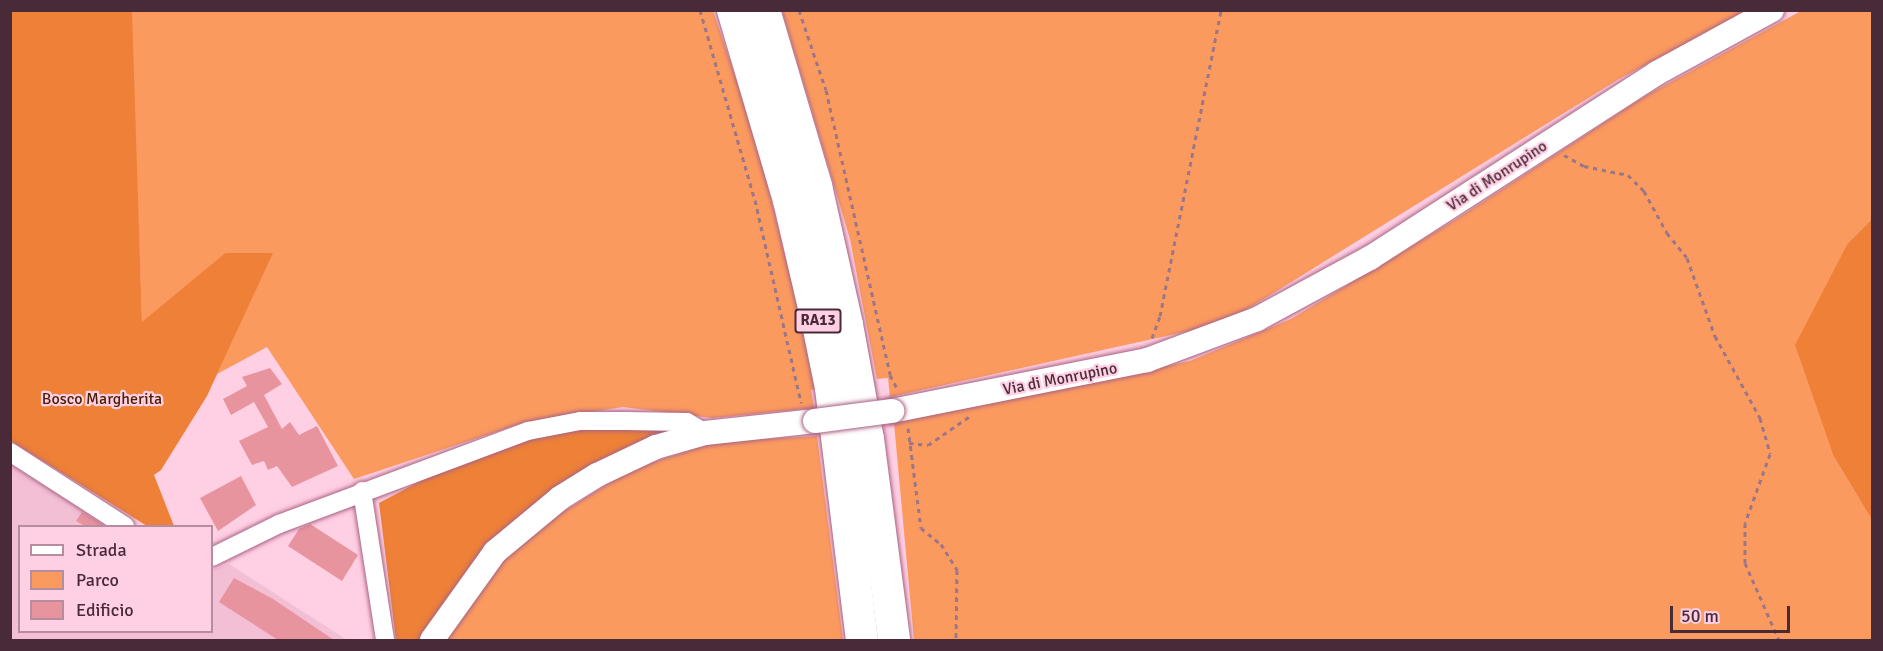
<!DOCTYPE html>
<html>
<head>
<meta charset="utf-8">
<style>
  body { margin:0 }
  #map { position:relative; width:1883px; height:651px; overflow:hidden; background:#ffcfe3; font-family:Signika,sans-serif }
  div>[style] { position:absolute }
  .built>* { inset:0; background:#f3bfd5 }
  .green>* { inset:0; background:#fb9a5f }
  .forest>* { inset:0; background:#ee8037 }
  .building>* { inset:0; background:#e7949f }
  .path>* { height:3px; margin-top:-1.5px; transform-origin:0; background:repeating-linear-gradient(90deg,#9c7687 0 4.5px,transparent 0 9px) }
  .roads { filter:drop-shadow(0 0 2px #a96283) drop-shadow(0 0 2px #a96283) }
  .minor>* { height:18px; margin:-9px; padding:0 9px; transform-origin:9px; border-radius:9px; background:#fff }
  .secondary>* { height:24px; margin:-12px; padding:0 12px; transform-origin:12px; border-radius:12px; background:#fff }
  .motorway>* { height:32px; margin:-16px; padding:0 16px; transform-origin:16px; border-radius:16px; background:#fff }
  .bridges { filter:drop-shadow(0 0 2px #a96283) drop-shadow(0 0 2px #a96283) }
  .secondary-bridge>* { height:24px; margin:-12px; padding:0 12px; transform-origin:12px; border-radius:12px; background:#fff }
  span { translate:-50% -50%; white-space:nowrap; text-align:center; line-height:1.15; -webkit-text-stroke:4.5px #ffcfe3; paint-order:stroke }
  .shield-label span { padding:2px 4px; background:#ffcfe3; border:2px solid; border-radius:4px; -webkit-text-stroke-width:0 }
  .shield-label { font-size:15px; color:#482a38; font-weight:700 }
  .street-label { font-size:16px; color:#482a38 }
  .park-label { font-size:16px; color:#491f01 }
  .frame { position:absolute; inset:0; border:12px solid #482a38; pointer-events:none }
  .legend { position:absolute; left:18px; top:525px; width:195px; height:108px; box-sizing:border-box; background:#ffcfe3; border:2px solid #b68d9f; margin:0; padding:8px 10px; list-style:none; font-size:18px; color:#482a38 }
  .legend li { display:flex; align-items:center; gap:12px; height:30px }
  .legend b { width:30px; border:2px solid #b68d9f }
  .scale { position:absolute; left:1670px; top:606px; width:120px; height:27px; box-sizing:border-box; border:3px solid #482a38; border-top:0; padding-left:8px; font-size:18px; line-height:21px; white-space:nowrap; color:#482a38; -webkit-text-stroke:4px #ffcfe3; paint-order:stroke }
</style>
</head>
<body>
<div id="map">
  <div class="built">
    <div style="clip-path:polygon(10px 465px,110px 526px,20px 526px,20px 632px,212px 632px,212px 570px,229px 564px,347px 640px,11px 640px)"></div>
  </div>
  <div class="green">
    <div style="clip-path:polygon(131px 11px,713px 11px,755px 134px,818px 388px,811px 390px,814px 408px,712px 418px,623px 407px,526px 422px,354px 479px,267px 347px,217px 374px,272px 253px,225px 253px,142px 323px)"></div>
    <div style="clip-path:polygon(782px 11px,1747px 11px,1619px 79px,1225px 323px,890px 397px,888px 378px,877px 379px,850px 239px)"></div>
    <div style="clip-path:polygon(1801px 11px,1872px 11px,1872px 219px,1848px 243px,1834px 457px,1872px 520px,1872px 640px,914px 640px,894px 423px,1190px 361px,1291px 319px,1455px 220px,1645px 96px)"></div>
    <div style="clip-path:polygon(817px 436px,843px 640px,446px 640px,488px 573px,550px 520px,632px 469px,715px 442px)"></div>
  </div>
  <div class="forest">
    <div style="clip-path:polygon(10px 11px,132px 11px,142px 322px,225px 253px,273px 253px,207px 396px,161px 470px,154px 475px,174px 526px,147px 526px,11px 441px)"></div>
    <div style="clip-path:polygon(1872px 219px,1872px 520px,1834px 457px,1795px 345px,1848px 243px)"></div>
    <div style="clip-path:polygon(578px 424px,685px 429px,587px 474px,425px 640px,396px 640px,379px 503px,458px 461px)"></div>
  </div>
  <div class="building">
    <div style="clip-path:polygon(270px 368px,282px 384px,264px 395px,282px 429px,290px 422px,299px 435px,317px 426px,338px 466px,292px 487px,277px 466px,268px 470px,264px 461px,252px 465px,239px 441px,268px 427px,254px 402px,231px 415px,223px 399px,247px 386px,242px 377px)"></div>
    <div style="clip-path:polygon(241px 476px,256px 505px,218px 531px,200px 498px)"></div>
    <div style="clip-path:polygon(82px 512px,105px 526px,85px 526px,76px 521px)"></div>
    <div style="clip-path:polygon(310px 524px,358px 555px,342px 581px,288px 546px,299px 529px)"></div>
    <div style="clip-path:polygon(234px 578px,273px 599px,334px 640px,278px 640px,219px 602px)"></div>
  </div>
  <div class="path">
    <div style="left:700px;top:10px;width:198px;rotate:73.9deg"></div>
    <div style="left:755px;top:200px;width:208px;rotate:77.2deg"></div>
    <div style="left:799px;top:10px;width:84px;rotate:71.4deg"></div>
    <div style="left:826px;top:90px;width:292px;rotate:77.3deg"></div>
    <div style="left:890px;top:375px;width:17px;rotate:62deg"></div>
    <div style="left:1564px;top:155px;width:23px;rotate:29deg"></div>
    <div style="left:1584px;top:166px;width:45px;rotate:11.6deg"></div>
    <div style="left:1628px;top:175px;width:23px;rotate:45deg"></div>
    <div style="left:1644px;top:191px;width:48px;rotate:61.3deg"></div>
    <div style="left:1667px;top:233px;width:32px;rotate:51deg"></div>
    <div style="left:1687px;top:258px;width:83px;rotate:70.3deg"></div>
    <div style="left:1715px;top:336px;width:94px;rotate:61.2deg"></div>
    <div style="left:1760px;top:418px;width:37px;rotate:74deg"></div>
    <div style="left:1770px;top:454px;width:73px;rotate:109.9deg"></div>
    <div style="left:1745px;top:523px;width:40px;rotate:90deg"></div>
    <div style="left:1745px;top:563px;width:84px;rotate:66.2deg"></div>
    <div style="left:1152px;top:338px;width:23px;rotate:-70deg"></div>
    <div style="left:1160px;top:316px;width:312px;rotate:-78.7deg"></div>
    <div style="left:908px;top:428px;width:101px;rotate:82.6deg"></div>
    <div style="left:921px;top:528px;width:26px;rotate:39deg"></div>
    <div style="left:941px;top:544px;width:31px;rotate:58deg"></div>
    <div style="left:957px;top:570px;width:70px;rotate:90.8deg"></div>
    <div style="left:909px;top:443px;width:19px;rotate:6deg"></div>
    <div style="left:928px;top:445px;width:51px;rotate:-34.6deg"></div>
  </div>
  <div class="roads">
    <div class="minor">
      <div style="left:10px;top:452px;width:137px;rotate:32.8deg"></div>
      <div style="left:362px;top:491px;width:151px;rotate:81.2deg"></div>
      <div style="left:212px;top:557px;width:75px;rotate:-26.2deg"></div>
      <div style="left:279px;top:524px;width:266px;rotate:-20.5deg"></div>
      <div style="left:528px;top:431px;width:53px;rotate:-10.9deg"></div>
      <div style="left:580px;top:421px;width:45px"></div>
      <div style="left:625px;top:421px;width:62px;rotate:0.9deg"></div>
      <div style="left:687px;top:422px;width:21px;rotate:31deg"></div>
    </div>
    <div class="secondary">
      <div style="left:892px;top:411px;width:260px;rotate:-11.3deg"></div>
      <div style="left:1147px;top:360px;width:117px;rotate:-20.4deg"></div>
      <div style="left:1257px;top:319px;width:128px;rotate:-28.4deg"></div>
      <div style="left:1370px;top:258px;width:341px;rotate:-32.8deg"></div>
      <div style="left:1657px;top:73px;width:131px;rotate:-28.7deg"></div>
      <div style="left:432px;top:640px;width:108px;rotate:-54.4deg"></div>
      <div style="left:495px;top:552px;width:85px;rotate:-39.7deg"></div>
      <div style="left:560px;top:498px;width:44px;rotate:-31.9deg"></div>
      <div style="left:597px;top:475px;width:65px;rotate:-25.4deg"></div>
      <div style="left:656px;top:447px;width:51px;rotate:-15.9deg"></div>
      <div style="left:705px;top:433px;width:111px;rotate:-6.2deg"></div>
    </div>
    <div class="motorway">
      <div style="left:733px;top:10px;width:198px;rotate:73.6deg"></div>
      <div style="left:789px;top:200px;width:132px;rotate:76.9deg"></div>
      <div style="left:819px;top:329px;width:60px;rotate:78.5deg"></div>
      <div style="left:831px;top:388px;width:254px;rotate:83deg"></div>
      <div style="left:764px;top:10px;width:184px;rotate:73.5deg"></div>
      <div style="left:816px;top:186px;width:142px;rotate:77.4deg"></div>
      <div style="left:847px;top:325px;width:116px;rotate:79.6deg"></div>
      <div style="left:868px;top:439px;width:203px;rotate:82.6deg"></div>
    </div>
  </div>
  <div class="bridges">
    <div class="secondary-bridge">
      <div style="left:815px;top:421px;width:78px;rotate:-7.4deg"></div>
    </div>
  </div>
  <div class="shield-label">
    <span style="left:818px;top:321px">RA13</span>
  </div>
  <div class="street-label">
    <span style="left:1497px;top:176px;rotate:-33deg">Via di Monrupino</span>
    <span style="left:1060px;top:379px;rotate:-11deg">Via di Monrupino</span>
  </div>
  <div class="park-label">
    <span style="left:102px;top:399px">Bosco Margherita</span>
  </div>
  <div class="frame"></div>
  <ul class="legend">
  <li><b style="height:8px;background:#fff"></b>Strada</li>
  <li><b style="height:16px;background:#fb9a5f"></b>Parco</li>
  <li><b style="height:16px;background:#e7949f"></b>Edificio</li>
  </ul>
  <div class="scale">50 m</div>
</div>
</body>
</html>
